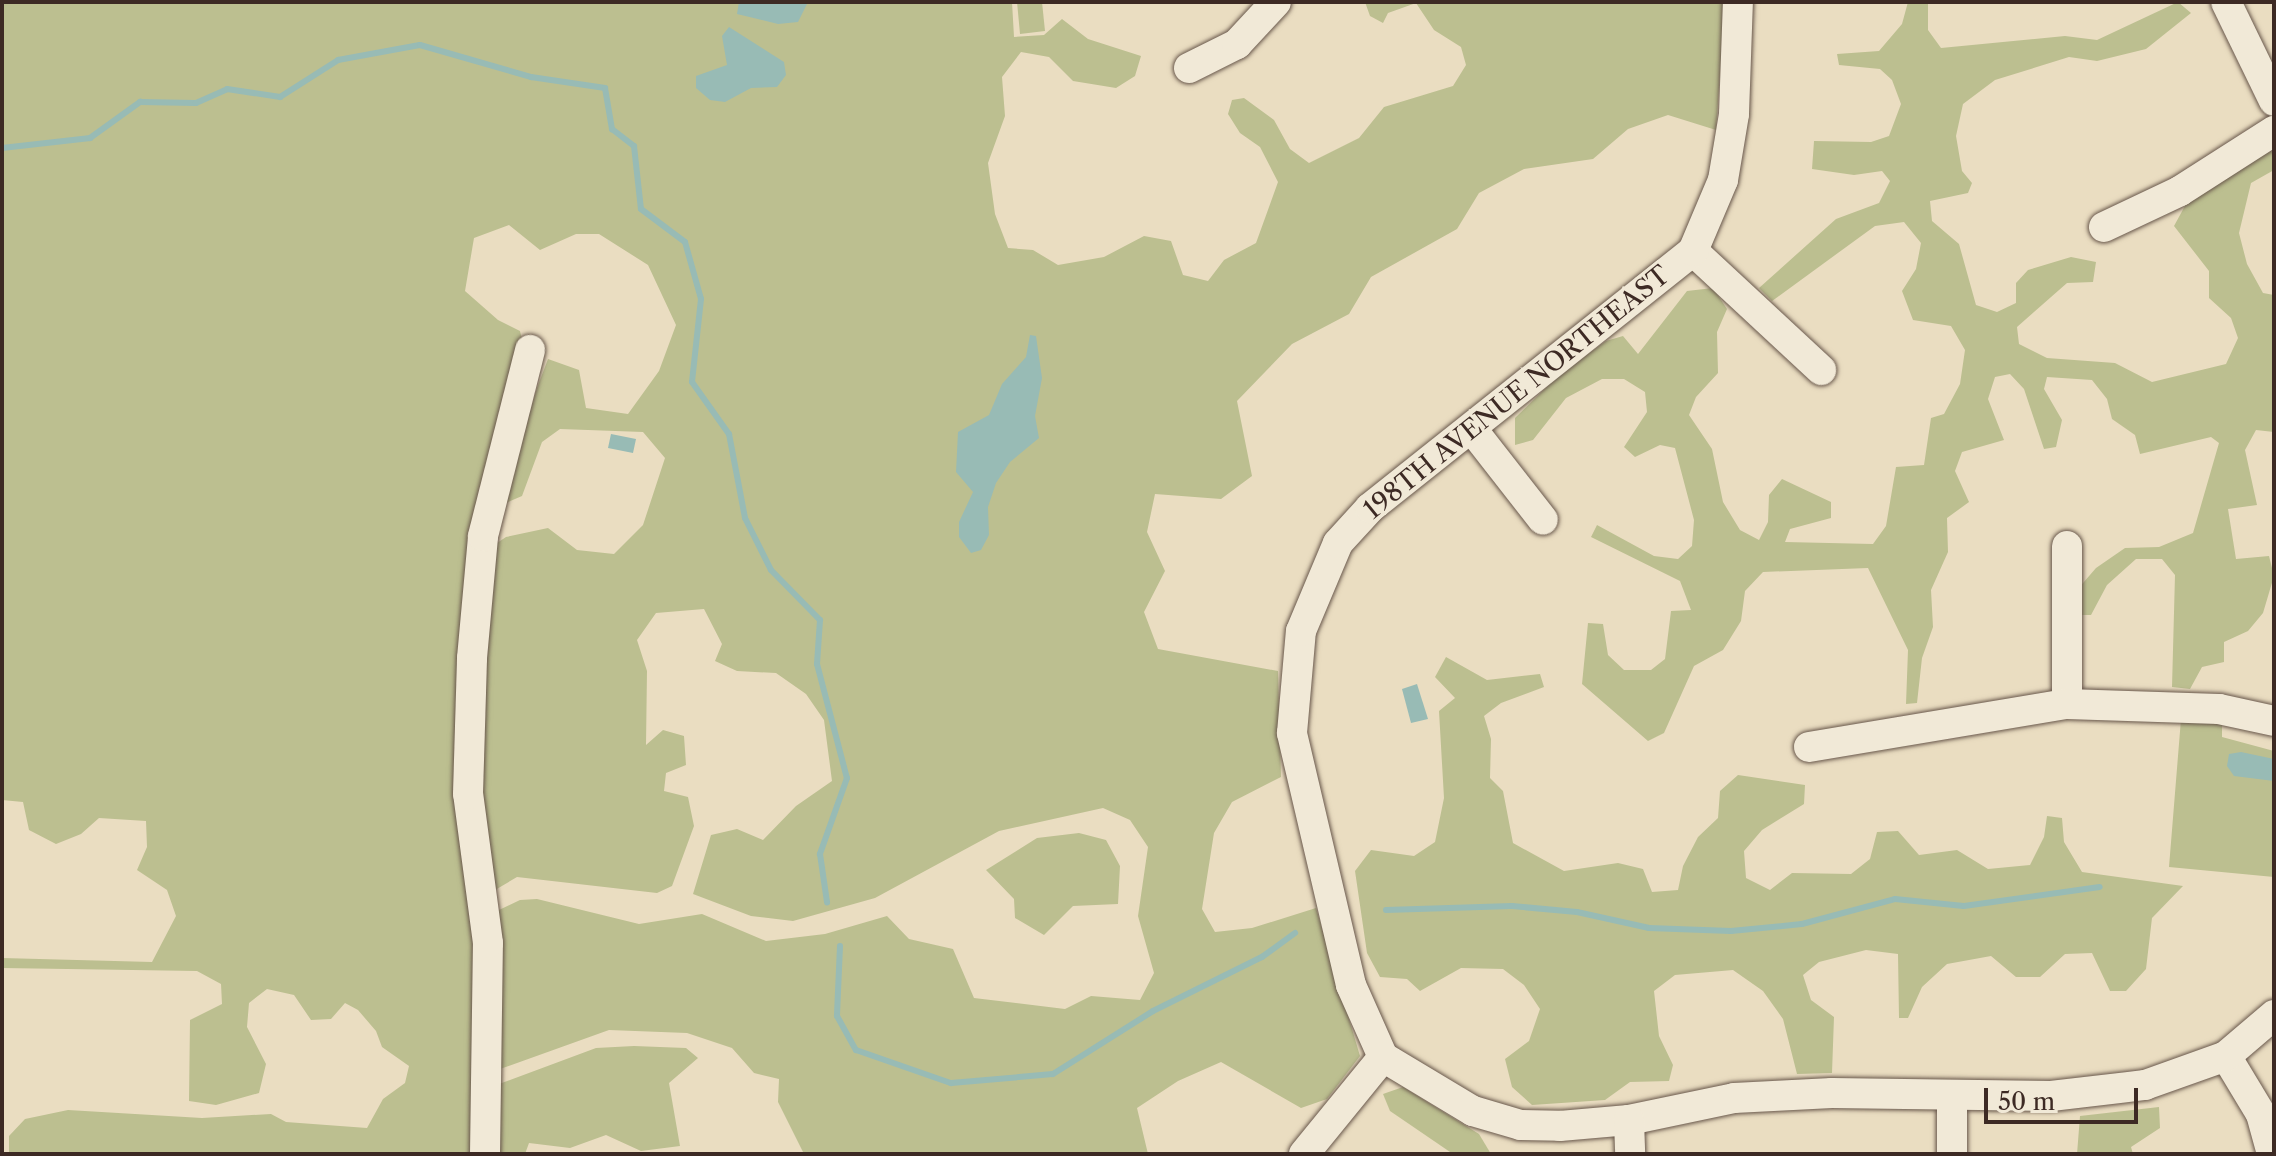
<!DOCTYPE html>
<html>
<head>
<meta charset="utf-8">
<style>
  body { margin:0 }
  #map { position:relative; width:2276px; height:1156px; overflow:hidden; background:#eaddc1; font-family:"Libre Caslon Text",serif }
  div>[style] { position:absolute }
  .green>* { inset:0; background:#bcbf90 }
  .water>* { inset:0; background:#98bbb5 }
  .stream>* { height:6px; margin:-3px; padding:0 3px; transform-origin:3px; border-radius:3px; background:#98bbb5 }
  .roads { filter:drop-shadow(0 0 2px #68574b) drop-shadow(0 0 2px #68574b) }
  .minor>* { height:30px; margin:-15px; padding:0 15px; transform-origin:15px; border-radius:15px; background:#f1e9d7 }
  span { translate:-50% -50%; white-space:nowrap; text-align:center; line-height:1.15; -webkit-text-stroke:6px #f1e9d7; paint-order:stroke }
  .street-label { font-size:26px; color:#3d2a24 }
  .frame { position:absolute; inset:0; border:4px solid #3d2a24; pointer-events:none }
  .scale { position:absolute; left:1984px; top:1088px; width:154px; height:36px; box-sizing:border-box; border:4px solid #3d2a24; border-top:0; padding-left:10px; font-size:24px; line-height:28px; white-space:nowrap; color:#3d2a24; -webkit-text-stroke:6px #f1e9d7; paint-order:stroke }
</style>
</head>
<body>
<div id="map">
  <div class="green">
    <div style="clip-path:polygon(2px 2px,1012px 2px,1014px 37px,1044px 35px,1062px 19px,1088px 39px,1141px 56px,1135px 76px,1116px 88px,1073px 81px,1049px 57px,1021px 52px,1002px 77px,1005px 116px,988px 163px,995px 214px,1008px 248px,1033px 250px,1058px 265px,1104px 257px,1144px 236px,1171px 241px,1183px 275px,1208px 281px,1224px 260px,1256px 243px,1278px 182px,1260px 147px,1240px 133px,1228px 114px,1232px 100px,1244px 98px,1274px 120px,1290px 149px,1309px 163px,1359px 138px,1384px 107px,1453px 86px,1466px 65px,1461px 47px,1434px 30px,1416px 3px,1388px 13px,1383px 23px,1370px 16px,1365px 2px,1725px 2px,1716px 130px,1668px 115px,1628px 129px,1593px 159px,1524px 169px,1479px 193px,1457px 229px,1371px 277px,1349px 314px,1292px 344px,1237px 401px,1252px 476px,1221px 499px,1155px 494px,1147px 532px,1165px 571px,1144px 612px,1158px 649px,1278px 671px,1281px 777px,1232px 802px,1214px 833px,1202px 909px,1215px 932px,1252px 928px,1316px 908px,1360px 1056px,1327px 1099px,1301px 1108px,1221px 1062px,1178px 1081px,1137px 1108px,1148px 1154px,804px 1154px,778px 1102px,779px 1079px,754px 1073px,732px 1048px,687px 1033px,609px 1030px,500px 1069px,499px 910px,520px 900px,537px 899px,639px 924px,702px 914px,766px 941px,825px 934px,887px 916px,909px 939px,953px 949px,974px 998px,1065px 1009px,1091px 996px,1140px 1000px,1154px 973px,1138px 916px,1148px 847px,1130px 820px,1103px 808px,999px 831px,875px 898px,793px 921px,751px 916px,693px 894px,711px 835px,737px 829px,763px 840px,796px 806px,832px 781px,824px 720px,806px 694px,776px 673px,737px 671px,715px 661px,722px 644px,704px 609px,656px 613px,637px 640px,647px 671px,646px 745px,663px 730px,684px 736px,686px 765px,666px 773px,664px 791px,688px 797px,694px 826px,672px 886px,657px 893px,517px 877px,490px 893px,478px 761px,491px 547px,506px 537px,548px 528px,577px 550px,614px 554px,643px 525px,665px 458px,643px 432px,560px 429px,542px 442px,522px 496px,501px 505px,537px 388px,548px 359px,579px 370px,586px 408px,628px 414px,659px 371px,676px 325px,648px 265px,599px 234px,576px 234px,540px 250px,509px 225px,474px 238px,465px 291px,498px 320px,520px 331px,524px 348px,475px 516px,460px 693px,460px 846px,478px 924px,479px 1154px,9px 1154px,9px 1136px,25px 1119px,68px 1110px,202px 1118px,271px 1114px,286px 1122px,367px 1128px,383px 1099px,405px 1083px,409px 1066px,382px 1047px,376px 1031px,358px 1010px,345px 1003px,331px 1019px,311px 1020px,294px 995px,267px 989px,249px 1003px,247px 1027px,266px 1064px,259px 1093px,216px 1105px,189px 1101px,190px 1020px,222px 1004px,221px 984px,197px 971px,2px 968px,2px 958px,152px 962px,176px 916px,167px 890px,137px 870px,147px 847px,146px 821px,99px 818px,81px 834px,56px 844px,29px 830px,23px 802px,2px 800px)"></div>
    <div style="clip-path:polygon(1017px 2px,1042px 2px,1045px 31px,1020px 34px)"></div>
    <div style="clip-path:polygon(1908px 2px,1928px 2px,1928px 30px,1941px 48px,2065px 36px,2097px 40px,2178px 2px,2191px 13px,2146px 49px,2097px 61px,2069px 57px,1995px 80px,1963px 104px,1956px 136px,1962px 171px,1972px 183px,1968px 193px,1930px 201px,1932px 221px,1959px 244px,1976px 305px,1997px 312px,2016px 303px,2016px 283px,2028px 270px,2071px 257px,2096px 262px,2093px 282px,2067px 283px,2017px 327px,2019px 344px,2047px 358px,2115px 363px,2152px 382px,2226px 364px,2238px 338px,2231px 318px,2209px 298px,2209px 271px,2174px 226px,2186px 204px,2268px 146px,2274px 155px,2274px 170px,2251px 183px,2239px 233px,2247px 264px,2263px 293px,2274px 295px,2274px 432px,2256px 430px,2245px 450px,2257px 505px,2228px 509px,2236px 559px,2269px 556px,2274px 576px,2263px 613px,2248px 631px,2224px 642px,2224px 662px,2202px 667px,2190px 689px,2172px 687px,2175px 575px,2162px 559px,2136px 559px,2107px 585px,2091px 615px,2079px 615px,2077px 590px,2096px 568px,2125px 548px,2159px 547px,2193px 533px,2219px 443px,2211px 437px,2140px 454px,2135px 435px,2112px 419px,2107px 399px,2092px 380px,2047px 377px,2044px 389px,2062px 420px,2056px 447px,2044px 449px,2024px 389px,2010px 374px,1995px 377px,1988px 399px,2004px 440px,1962px 452px,1955px 471px,1969px 502px,1947px 518px,1948px 552px,1931px 590px,1933px 627px,1922px 658px,1917px 703px,1906px 704px,1908px 650px,1868px 568px,1763px 572px,1745px 591px,1741px 621px,1723px 650px,1694px 666px,1664px 733px,1648px 741px,1582px 684px,1588px 623px,1603px 624px,1608px 655px,1624px 670px,1651px 670px,1665px 659px,1671px 611px,1691px 610px,1680px 581px,1591px 537px,1597px 525px,1654px 556px,1678px 559px,1692px 546px,1694px 520px,1675px 448px,1660px 445px,1635px 457px,1624px 447px,1647px 412px,1645px 392px,1624px 379px,1602px 379px,1566px 398px,1533px 440px,1515px 445px,1515px 418px,1558px 376px,1606px 341px,1623px 336px,1638px 354px,1687px 291px,1713px 288px,1727px 309px,1717px 332px,1718px 373px,1696px 397px,1689px 415px,1712px 449px,1723px 502px,1740px 530px,1759px 540px,1768px 522px,1769px 495px,1782px 479px,1831px 502px,1831px 518px,1790px 529px,1785px 542px,1873px 544px,1886px 526px,1896px 467px,1924px 465px,1931px 418px,1944px 414px,1960px 384px,1965px 350px,1951px 326px,1913px 320px,1902px 291px,1916px 269px,1921px 243px,1904px 222px,1875px 226px,1772px 301px,1759px 288px,1836px 219px,1879px 203px,1890px 181px,1882px 171px,1854px 175px,1812px 169px,1814px 141px,1871px 142px,1889px 136px,1901px 104px,1892px 80px,1880px 69px,1839px 65px,1837px 54px,1879px 51px,1902px 24px)"></div>
    <div style="clip-path:polygon(1446px 657px,1487px 680px,1540px 674px,1544px 687px,1501px 703px,1484px 716px,1491px 739px,1490px 778px,1503px 791px,1513px 843px,1564px 871px,1618px 863px,1643px 869px,1652px 892px,1678px 890px,1683px 866px,1698px 837px,1718px 818px,1720px 791px,1738px 775px,1805px 785px,1804px 804px,1762px 830px,1744px 851px,1746px 878px,1770px 890px,1792px 873px,1851px 874px,1870px 859px,1877px 832px,1898px 831px,1919px 855px,1957px 850px,1988px 869px,2030px 865px,2044px 837px,2047px 816px,2062px 818px,2064px 842px,2082px 872px,2183px 886px,2152px 918px,2146px 969px,2126px 991px,2110px 991px,2092px 953px,2065px 954px,2040px 977px,2016px 977px,1991px 956px,1947px 964px,1922px 987px,1908px 1018px,1899px 1018px,1898px 954px,1866px 950px,1819px 962px,1803px 975px,1811px 1000px,1834px 1017px,1832px 1073px,1797px 1074px,1783px 1019px,1763px 991px,1733px 970px,1675px 975px,1654px 991px,1659px 1036px,1673px 1065px,1669px 1081px,1630px 1082px,1605px 1100px,1532px 1105px,1512px 1087px,1505px 1059px,1529px 1041px,1540px 1009px,1524px 985px,1503px 969px,1461px 968px,1420px 991px,1407px 979px,1380px 977px,1367px 953px,1355px 871px,1371px 850px,1414px 856px,1435px 842px,1444px 798px,1439px 711px,1455px 698px,1435px 677px)"></div>
    <div style="clip-path:polygon(2181px 719px,2222px 724px,2222px 737px,2274px 751px,2274px 877px,2169px 867px)"></div>
    <div style="clip-path:polygon(1079px 833px,1106px 840px,1120px 866px,1118px 904px,1073px 906px,1044px 935px,1015px 918px,1014px 899px,986px 870px,1037px 838px)"></div>
    <div style="clip-path:polygon(634px 1046px,686px 1048px,698px 1058px,669px 1083px,680px 1146px,641px 1151px,606px 1135px,570px 1148px,529px 1143px,525px 1154px,494px 1154px,499px 1084px,596px 1048px)"></div>
    <div style="clip-path:polygon(1403px 1087px,1479px 1134px,1491px 1154px,1453px 1154px,1390px 1111px,1383px 1094px)"></div>
    <div style="clip-path:polygon(2159px 1107px,2160px 1128px,2131px 1147px,2133px 1154px,2077px 1154px,2080px 1116px)"></div>
  </div>
  <div class="water">
    <div style="clip-path:polygon(739px 2px,808px 2px,798px 22px,778px 24px,737px 14px)"></div>
    <div style="clip-path:polygon(729px 27px,784px 62px,786px 75px,777px 87px,751px 88px,725px 102px,710px 100px,696px 88px,696px 76px,727px 65px,722px 36px)"></div>
    <div style="clip-path:polygon(1030px 335px,1036px 336px,1042px 378px,1035px 416px,1039px 438px,1010px 462px,996px 483px,988px 507px,989px 535px,981px 550px,971px 553px,959px 537px,959px 522px,973px 492px,956px 472px,958px 432px,989px 415px,1002px 384px,1026px 357px)"></div>
    <div style="clip-path:polygon(611px 434px,636px 439px,633px 453px,608px 448px)"></div>
    <div style="clip-path:polygon(1417px 684px,1428px 719px,1411px 723px,1402px 689px)"></div>
    <div style="clip-path:polygon(2241px 752px,2274px 759px,2274px 781px,2234px 776px,2227px 766px,2229px 754px)"></div>
  </div>
  <div class="stream">
    <div style="left:2px;top:148px;width:89px;rotate:-6.5deg"></div>
    <div style="left:90px;top:138px;width:62px;rotate:-35.8deg"></div>
    <div style="left:140px;top:102px;width:56px;rotate:1deg"></div>
    <div style="left:196px;top:103px;width:34px;rotate:-24deg"></div>
    <div style="left:227px;top:89px;width:54px;rotate:8.6deg"></div>
    <div style="left:280px;top:97px;width:69px;rotate:-32.5deg"></div>
    <div style="left:338px;top:60px;width:83px;rotate:-10.4deg"></div>
    <div style="left:420px;top:45px;width:116px;rotate:16.1deg"></div>
    <div style="left:531px;top:77px;width:75px;rotate:8.5deg"></div>
    <div style="left:605px;top:88px;width:42px;rotate:80.3deg"></div>
    <div style="left:612px;top:129px;width:28px;rotate:38deg"></div>
    <div style="left:634px;top:146px;width:63px;rotate:83.7deg"></div>
    <div style="left:641px;top:209px;width:55px;rotate:36.9deg"></div>
    <div style="left:685px;top:242px;width:59px;rotate:74.3deg"></div>
    <div style="left:701px;top:299px;width:83px;rotate:96.2deg"></div>
    <div style="left:692px;top:382px;width:64px;rotate:54.6deg"></div>
    <div style="left:729px;top:434px;width:86px;rotate:79.2deg"></div>
    <div style="left:745px;top:518px;width:58px;rotate:63.4deg"></div>
    <div style="left:771px;top:570px;width:70px;rotate:45.6deg"></div>
    <div style="left:820px;top:620px;width:44px;rotate:93.9deg"></div>
    <div style="left:817px;top:664px;width:118px;rotate:75.3deg"></div>
    <div style="left:847px;top:778px;width:81px;rotate:109.6deg"></div>
    <div style="left:820px;top:854px;width:49px;rotate:81.7deg"></div>
    <div style="left:1386px;top:910px;width:126px;rotate:-1.8deg"></div>
    <div style="left:1512px;top:906px;width:65px;rotate:5.3deg"></div>
    <div style="left:1577px;top:912px;width:74px;rotate:12.5deg"></div>
    <div style="left:1649px;top:928px;width:82px;rotate:2.1deg"></div>
    <div style="left:1731px;top:931px;width:71px;rotate:-5.6deg"></div>
    <div style="left:1802px;top:924px;width:96px;rotate:-15deg"></div>
    <div style="left:1895px;top:899px;width:69px;rotate:5.8deg"></div>
    <div style="left:1964px;top:906px;width:137px;rotate:-8deg"></div>
    <div style="left:840px;top:946px;width:70px;rotate:92.5deg"></div>
    <div style="left:837px;top:1016px;width:39px;rotate:61deg"></div>
    <div style="left:856px;top:1050px;width:101px;rotate:19.2deg"></div>
    <div style="left:951px;top:1083px;width:102px;rotate:-5deg"></div>
    <div style="left:1053px;top:1074px;width:118px;rotate:-32.2deg"></div>
    <div style="left:1153px;top:1011px;width:122px;rotate:-26.4deg"></div>
    <div style="left:1262px;top:957px;width:41px;rotate:-36deg"></div>
  </div>
  <div class="roads">
    <div class="minor">
      <div style="left:2226px;top:2px;width:110px;rotate:64.1deg"></div>
      <div style="left:1189px;top:68px;width:54px;rotate:-26.6deg"></div>
      <div style="left:1237px;top:44px;width:57px;rotate:-47.1deg"></div>
      <div style="left:2104px;top:227px;width:84px;rotate:-25.3deg"></div>
      <div style="left:2180px;top:191px;width:112px;rotate:-32.6deg"></div>
      <div style="left:1693px;top:251px;width:175px;rotate:42.9deg"></div>
      <div style="left:1472px;top:429px;width:115px;rotate:52deg"></div>
      <div style="left:2067px;top:546px;width:158px;rotate:90deg"></div>
      <div style="left:1809px;top:747px;width:262px;rotate:-9.5deg"></div>
      <div style="left:2067px;top:704px;width:152px;rotate:1.9deg"></div>
      <div style="left:2219px;top:709px;width:56px;rotate:12.3deg"></div>
      <div style="left:2226px;top:1056px;width:68px;rotate:58.9deg"></div>
      <div style="left:2261px;top:1114px;width:41px;rotate:74.6deg"></div>
      <div style="left:1383px;top:1057px;width:79px;rotate:-114deg"></div>
      <div style="left:1351px;top:985px;width:259px;rotate:-103.2deg"></div>
      <div style="left:1292px;top:733px;width:102px;rotate:-85deg"></div>
      <div style="left:1301px;top:631px;width:95px;rotate:-67.2deg"></div>
      <div style="left:1338px;top:543px;width:47px;rotate:-47.6deg"></div>
      <div style="left:1370px;top:508px;width:413px;rotate:-38.5deg"></div>
      <div style="left:1693px;top:251px;width:77px;rotate:-67.1deg"></div>
      <div style="left:1723px;top:180px;width:67px;rotate:-80.5deg"></div>
      <div style="left:1734px;top:114px;width:112px;rotate:-88deg"></div>
      <div style="left:1383px;top:1057px;width:105px;rotate:31deg"></div>
      <div style="left:1473px;top:1111px;width:50px;rotate:16.3deg"></div>
      <div style="left:1521px;top:1125px;width:39px;rotate:1deg"></div>
      <div style="left:1560px;top:1126px;width:69px;rotate:-5deg"></div>
      <div style="left:1629px;top:1120px;width:107px;rotate:-11.8deg"></div>
      <div style="left:1734px;top:1098px;width:98px;rotate:-2.9deg"></div>
      <div style="left:1832px;top:1093px;width:219px;rotate:0.8deg"></div>
      <div style="left:2051px;top:1096px;width:95px;rotate:-6.7deg"></div>
      <div style="left:2145px;top:1085px;width:86px;rotate:-19.7deg"></div>
      <div style="left:2226px;top:1056px;width:63px;rotate:-40.5deg"></div>
      <div style="left:1629px;top:1120px;width:34px;rotate:88deg"></div>
      <div style="left:485px;top:1154px;width:211px;rotate:-89.2deg"></div>
      <div style="left:488px;top:943px;width:150px;rotate:-97.6deg"></div>
      <div style="left:468px;top:794px;width:136px;rotate:-88.3deg"></div>
      <div style="left:472px;top:658px;width:122px;rotate:-84.8deg"></div>
      <div style="left:483px;top:536px;width:192px;rotate:-75.8deg"></div>
      <div style="left:1304px;top:1154px;width:125px;rotate:-50.8deg"></div>
      <div style="left:1952px;top:1154px;width:57px;rotate:-90deg"></div>
    </div>
  </div>
  <div class="street-label">
    <span style="left:1517px;top:393px;rotate:-39deg">198TH AVENUE NORTHEAST</span>
  </div>
  <div class="frame"></div>
  <div class="scale">50 m</div>
</div>
</body>
</html>
